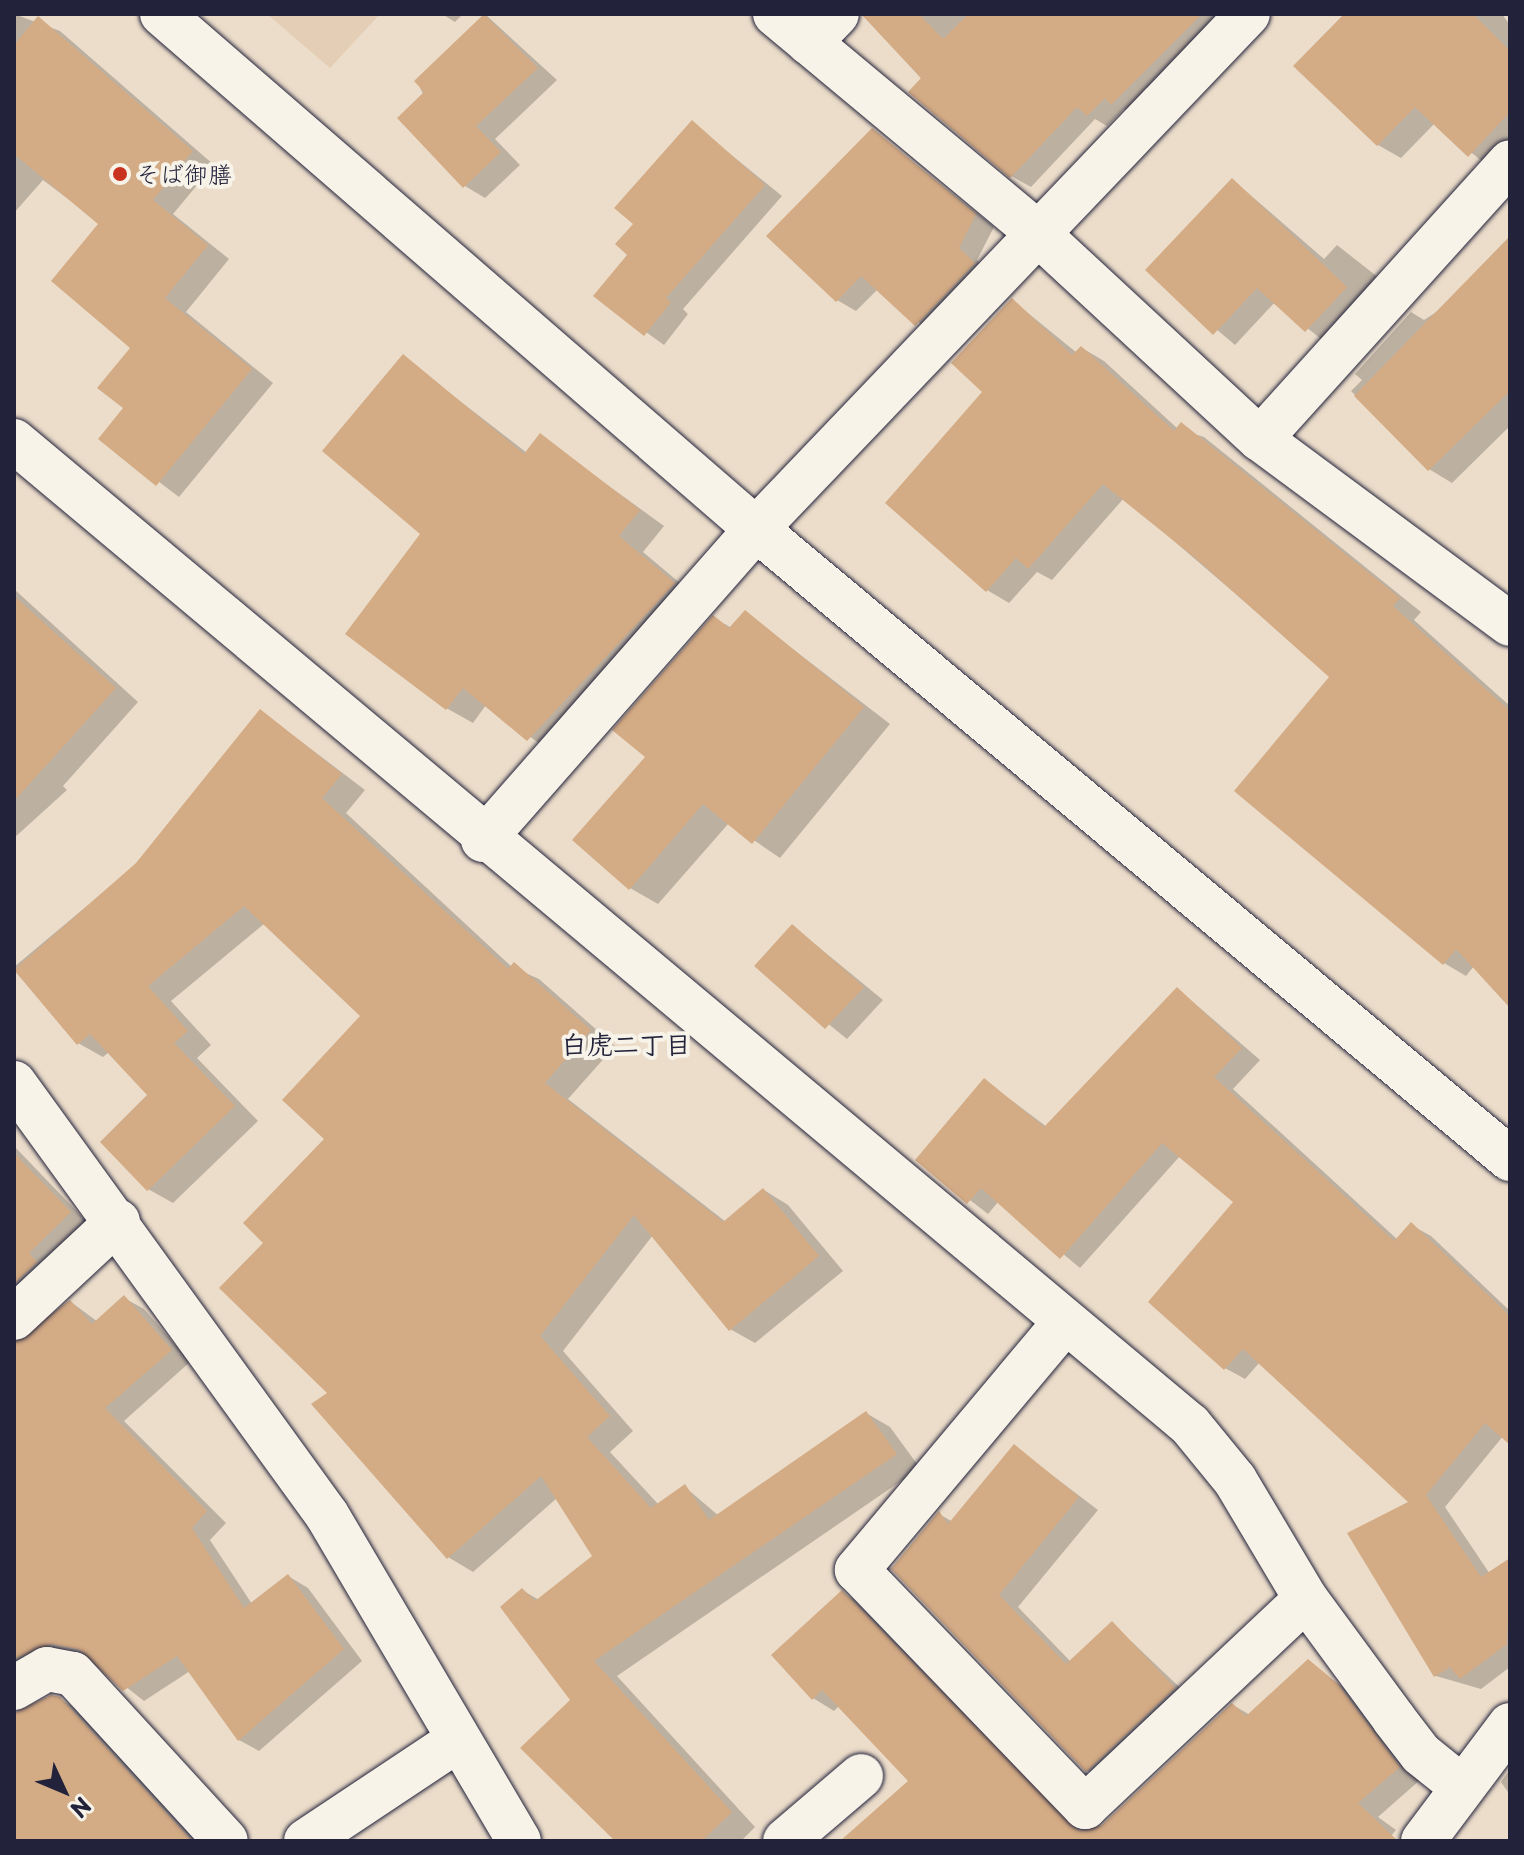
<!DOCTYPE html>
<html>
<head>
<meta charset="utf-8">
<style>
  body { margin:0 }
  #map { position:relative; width:1524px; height:1855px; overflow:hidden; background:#ecddca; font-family:"Playpen Sans","Klee One",sans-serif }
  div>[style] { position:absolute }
  .built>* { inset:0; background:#e4ceb5 }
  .shadow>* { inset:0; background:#0003 }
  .building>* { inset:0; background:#d3ab85 }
  .roads { filter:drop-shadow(0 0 2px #22223b) drop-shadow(0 0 2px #22223b) }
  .street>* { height:44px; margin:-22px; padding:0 22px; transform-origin:22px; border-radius:22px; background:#f7f3e8 }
  .secondary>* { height:44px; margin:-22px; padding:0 22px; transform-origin:22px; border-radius:22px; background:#f7f3e8 }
  .dots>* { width:22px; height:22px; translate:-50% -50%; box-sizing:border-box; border:4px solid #f7f3e8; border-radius:50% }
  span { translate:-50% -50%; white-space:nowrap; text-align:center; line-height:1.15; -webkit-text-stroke:8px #f7f3e8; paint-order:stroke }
  .poi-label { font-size:24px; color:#22223b }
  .left { translate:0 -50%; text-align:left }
  .neighbourhood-label { font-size:26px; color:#22223b; font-weight:700 }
  .frame { position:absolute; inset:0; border:16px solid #22223b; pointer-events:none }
  .north { position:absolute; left:24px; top:1751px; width:80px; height:80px; -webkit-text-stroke:6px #f7f3e8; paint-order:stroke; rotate:134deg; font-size:22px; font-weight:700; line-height:32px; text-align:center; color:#22223b }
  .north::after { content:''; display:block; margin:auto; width:28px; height:36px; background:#22223b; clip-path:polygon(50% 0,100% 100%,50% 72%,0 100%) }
</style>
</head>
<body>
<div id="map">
  <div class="built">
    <div style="clip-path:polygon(267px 14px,380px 14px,330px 68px)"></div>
  </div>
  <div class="shadow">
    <div style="clip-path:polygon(14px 14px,60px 31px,214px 165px,173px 214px,229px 259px,186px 312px,273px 383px,179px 497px,101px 438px,126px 408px,133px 348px,101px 224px,43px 180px,14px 213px)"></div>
    <div style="clip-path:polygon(442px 14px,463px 14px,455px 22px)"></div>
    <div style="clip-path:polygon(862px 14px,1222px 14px,1129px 112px,1124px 109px,1107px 126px,1095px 119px,1031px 187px,1011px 176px)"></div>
    <div style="clip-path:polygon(1347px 14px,1502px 14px,1510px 25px,1510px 165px,1499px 175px,1435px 123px,1401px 158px,1378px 145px)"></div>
    <div style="clip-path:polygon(486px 15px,557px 80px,495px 139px,520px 165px,485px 198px,465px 186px,417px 81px)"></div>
    <div style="clip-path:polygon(692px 123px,782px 196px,683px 309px,688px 314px,664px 345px,596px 296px,629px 254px,636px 224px)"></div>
    <div style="clip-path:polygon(873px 130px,994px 227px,977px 260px,993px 276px,936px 336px,878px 289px,856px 311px,837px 300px)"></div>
    <div style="clip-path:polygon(1233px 180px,1324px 259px,1337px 245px,1393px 289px,1336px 351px,1275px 302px,1235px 345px,1147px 270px)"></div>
    <div style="clip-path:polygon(1510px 239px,1510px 426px,1452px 483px,1429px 469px,1351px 391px,1362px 380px,1355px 374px,1411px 312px,1424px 320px,1441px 309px)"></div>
    <div style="clip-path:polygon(1012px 300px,1077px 353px,1082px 348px,1104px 361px,1178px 429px,1204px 437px,1421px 612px,1414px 620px,1510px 706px,1433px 788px,1510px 781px,1510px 1005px,1474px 966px,1466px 976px,1444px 963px,1332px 677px,1124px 498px,1052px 580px,1037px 572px,1009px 603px,987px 590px,985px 392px)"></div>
    <div style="clip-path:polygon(403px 357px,527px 453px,540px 436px,664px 526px,643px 552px,699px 599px,554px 754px,486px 705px,473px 723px,448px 709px,348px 633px,423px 533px)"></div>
    <div style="clip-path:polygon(14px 589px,138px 702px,63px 786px,67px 790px,14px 838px)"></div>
    <div style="clip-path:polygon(745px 612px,890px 724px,780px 858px,729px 823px,658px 904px,630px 888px,714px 618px,732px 628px)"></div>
    <div style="clip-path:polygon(261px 711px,365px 790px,346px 813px,512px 967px,539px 979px,615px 1046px,568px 1099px,726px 1222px,764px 1190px,788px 1205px,843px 1271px,755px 1343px,730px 1329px,653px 1235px,563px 1351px,633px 1431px,610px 1452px,659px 1505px,685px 1487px,719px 1516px,866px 1413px,890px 1427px,920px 1468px,617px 1676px,755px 1827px,741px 1841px,617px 1841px,573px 1700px,522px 1590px,539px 1600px,595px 1557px,557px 1498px,473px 1572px,448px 1557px,330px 1393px,266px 1243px,327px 1139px,363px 1016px,265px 923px,171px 1001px,211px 1045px,197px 1058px,258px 1121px,173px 1203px,148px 1189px,150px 1095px,109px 1052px,103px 1057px,78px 1043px,14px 967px,137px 864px)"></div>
    <div style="clip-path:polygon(793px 926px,883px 1000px,847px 1039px,757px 966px)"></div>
    <div style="clip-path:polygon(1178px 989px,1260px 1060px,1233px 1089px,1398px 1240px,1411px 1225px,1431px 1236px,1510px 1311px,1510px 1438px,1504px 1435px,1445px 1507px,1490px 1574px,1510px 1563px,1510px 1667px,1481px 1689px,1436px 1676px,1411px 1502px,1260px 1362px,1245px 1379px,1225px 1368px,1236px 1202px,1180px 1156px,1080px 1268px,999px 1201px,988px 1214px,918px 1160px,984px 1080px,1047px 1127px)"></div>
    <div style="clip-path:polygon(14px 1146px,89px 1224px,14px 1317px)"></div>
    <div style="clip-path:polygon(124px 1298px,144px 1309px,190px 1362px,124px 1421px,226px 1523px,210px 1540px,252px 1604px,288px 1576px,308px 1588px,362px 1661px,259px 1751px,239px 1740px,190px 1671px,144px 1701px,92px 1660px,14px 1685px,14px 1342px,71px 1302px,98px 1322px)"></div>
    <div style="clip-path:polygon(1015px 1447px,1098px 1510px,1018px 1607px,1071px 1662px,1112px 1623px,1194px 1701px,1108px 1782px,1087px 1770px,939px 1514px,953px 1522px)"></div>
    <div style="clip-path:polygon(842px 1593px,864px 1605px,1085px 1831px,1103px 1827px,1233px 1705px,1250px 1715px,1308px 1662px,1359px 1699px,1420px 1780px,1378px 1817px,1396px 1830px,1387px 1841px,843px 1841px,911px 1781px,839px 1706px,834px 1711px,813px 1698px)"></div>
    <div style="clip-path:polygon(60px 1699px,80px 1711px,199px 1841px,14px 1841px,14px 1715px)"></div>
    <div style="clip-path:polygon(1508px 1772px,1510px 1773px,1510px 1795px,1501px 1782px)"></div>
  </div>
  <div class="building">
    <div style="clip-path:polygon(484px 14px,538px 68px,476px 126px,501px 152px,463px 188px,397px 118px,424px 92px,414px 81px)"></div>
    <div style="clip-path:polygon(861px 14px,919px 14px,943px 39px,968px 14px,1202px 14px,1111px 105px,1105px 98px,1087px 116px,1077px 107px,1010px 178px,908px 92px,921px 78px)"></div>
    <div style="clip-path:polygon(1344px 14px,1473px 14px,1510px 51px,1510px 112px,1468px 157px,1415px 107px,1377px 146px,1293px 66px)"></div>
    <div style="clip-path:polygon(38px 16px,193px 151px,153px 200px,208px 245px,165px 298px,252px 369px,156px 486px,98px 439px,123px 408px,97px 388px,130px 348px,51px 281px,98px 224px,14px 154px,14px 45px)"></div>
    <div style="clip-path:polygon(692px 120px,765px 185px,666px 298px,671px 302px,644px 336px,593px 296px,627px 255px,615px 244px,633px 224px,614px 208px)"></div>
    <div style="clip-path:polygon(872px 128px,976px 214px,959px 248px,975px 263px,915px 326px,861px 276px,836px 302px,766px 236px)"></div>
    <div style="clip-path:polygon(1232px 178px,1347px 287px,1305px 332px,1257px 288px,1213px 335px,1145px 270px)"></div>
    <div style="clip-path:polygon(1510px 236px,1510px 391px,1428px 471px,1354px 396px)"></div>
    <div style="clip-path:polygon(1012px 298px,1072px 355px,1081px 346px,1174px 431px,1181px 422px,1400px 598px,1393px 606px,1510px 711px,1510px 1008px,1456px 949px,1443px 965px,1234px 791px,1329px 677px,1200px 562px,1103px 484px,1028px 569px,1016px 558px,986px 592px,885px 503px,982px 392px,951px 363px)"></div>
    <div style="clip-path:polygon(403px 354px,524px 454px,540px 433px,640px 510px,619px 536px,675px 583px,527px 741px,463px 688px,446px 710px,345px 634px,420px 534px,322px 451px)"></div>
    <div style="clip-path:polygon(14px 596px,116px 688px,14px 801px)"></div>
    <div style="clip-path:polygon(745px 610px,864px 707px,752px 844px,703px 804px,629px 890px,572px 840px,645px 757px,612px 730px,713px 615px,729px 628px)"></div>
    <div style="clip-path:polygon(260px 709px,342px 774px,322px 798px,508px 969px,514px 962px,591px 1030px,545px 1083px,723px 1222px,763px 1188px,819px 1256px,729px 1331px,634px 1215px,540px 1336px,610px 1416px,587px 1437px,651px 1508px,685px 1484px,709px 1520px,866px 1411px,897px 1454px,594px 1661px,732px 1812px,702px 1841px,615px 1841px,520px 1748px,570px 1700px,500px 1607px,522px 1588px,535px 1601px,592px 1556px,541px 1476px,447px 1559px,311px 1404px,327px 1393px,219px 1288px,263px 1243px,243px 1223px,324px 1139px,282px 1100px,360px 1016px,244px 906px,148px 986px,188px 1031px,174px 1043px,235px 1106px,147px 1191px,100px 1142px,147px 1095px,90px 1034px,77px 1045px,14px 970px,136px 863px)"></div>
    <div style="clip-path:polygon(792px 924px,864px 987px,825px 1029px,754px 966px)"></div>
    <div style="clip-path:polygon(1177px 987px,1242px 1048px,1214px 1077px,1394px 1241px,1411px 1222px,1510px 1316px,1510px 1445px,1485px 1423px,1426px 1495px,1481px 1577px,1510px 1558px,1507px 1644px,1460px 1679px,1450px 1667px,1434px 1677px,1347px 1533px,1408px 1502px,1243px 1349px,1224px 1370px,1148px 1302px,1233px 1202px,1162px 1143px,1060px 1259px,981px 1188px,967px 1204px,915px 1160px,984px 1078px,1044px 1127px)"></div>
    <div style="clip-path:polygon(14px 1153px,71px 1212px,29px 1253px,37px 1262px,14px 1284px)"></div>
    <div style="clip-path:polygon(124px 1295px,172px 1350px,105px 1408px,207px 1511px,192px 1528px,244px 1608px,288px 1574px,344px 1649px,238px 1741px,177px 1656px,123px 1691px,78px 1649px,51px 1644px,14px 1659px,14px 1342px,70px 1300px,92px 1324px)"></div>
    <div style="clip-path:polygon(1014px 1444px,1079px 1497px,999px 1595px,1066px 1664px,1112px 1621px,1175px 1688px,1086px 1772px,891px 1569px,939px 1511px,948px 1524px)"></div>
    <div style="clip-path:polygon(842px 1590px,1079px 1831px,1102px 1825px,1232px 1703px,1246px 1716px,1308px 1659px,1338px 1684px,1400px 1767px,1358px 1803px,1398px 1841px,840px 1841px,908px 1781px,822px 1690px,812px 1700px,771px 1655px)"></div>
    <div style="clip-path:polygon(51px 1695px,60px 1697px,192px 1841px,14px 1841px,14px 1713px)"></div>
  </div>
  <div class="roads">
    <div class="street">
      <div style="left:775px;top:14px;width:339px;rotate:39.8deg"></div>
      <div style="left:1035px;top:231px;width:306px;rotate:42.8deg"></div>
      <div style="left:1260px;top:439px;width:373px;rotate:-47.9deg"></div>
      <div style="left:809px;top:43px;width:40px;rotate:-46deg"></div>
      <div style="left:1260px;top:439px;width:311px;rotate:36.5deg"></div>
      <div style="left:14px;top:441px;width:1533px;rotate:39.92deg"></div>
      <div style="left:1190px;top:1425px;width:71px;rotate:50.7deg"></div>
      <div style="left:1235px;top:1480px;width:139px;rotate:59.2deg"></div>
      <div style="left:1306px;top:1599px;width:149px;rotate:53.7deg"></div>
      <div style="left:1394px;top:1719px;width:44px;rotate:52.4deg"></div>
      <div style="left:1421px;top:1754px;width:53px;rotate:38.8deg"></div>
      <div style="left:483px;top:840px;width:414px;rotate:-48.7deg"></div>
      <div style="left:756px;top:529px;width:712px;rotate:-46.31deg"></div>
      <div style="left:14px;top:1083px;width:533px;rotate:54.08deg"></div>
      <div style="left:327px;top:1515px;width:378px;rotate:59.5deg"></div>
      <div style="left:14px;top:1318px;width:142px;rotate:-43deg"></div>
      <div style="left:1065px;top:1322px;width:324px;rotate:130deg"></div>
      <div style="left:857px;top:1570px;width:329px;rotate:46.1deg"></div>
      <div style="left:1085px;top:1807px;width:303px;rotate:-43.3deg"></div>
      <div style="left:14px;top:1688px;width:38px;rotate:-30deg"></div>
      <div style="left:47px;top:1669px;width:26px;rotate:11deg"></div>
      <div style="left:73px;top:1674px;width:226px;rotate:47.5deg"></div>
      <div style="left:306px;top:1841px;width:182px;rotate:-33.6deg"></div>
      <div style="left:785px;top:1841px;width:100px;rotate:-40.5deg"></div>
      <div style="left:1423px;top:1841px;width:145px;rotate:-53.1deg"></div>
    </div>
    <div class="secondary">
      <div style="left:162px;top:14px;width:786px;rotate:40.93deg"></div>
      <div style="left:756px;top:529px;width:983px;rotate:39.88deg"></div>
    </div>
  </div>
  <div class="dots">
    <div style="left:120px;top:174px;background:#c8321e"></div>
  </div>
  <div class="poi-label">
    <span class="left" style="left:136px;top:174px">そば御膳</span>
  </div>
  <div class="neighbourhood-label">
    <span style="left:626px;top:1044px">白虎二丁目</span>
  </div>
  <div class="frame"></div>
  <div class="north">N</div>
</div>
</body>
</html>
